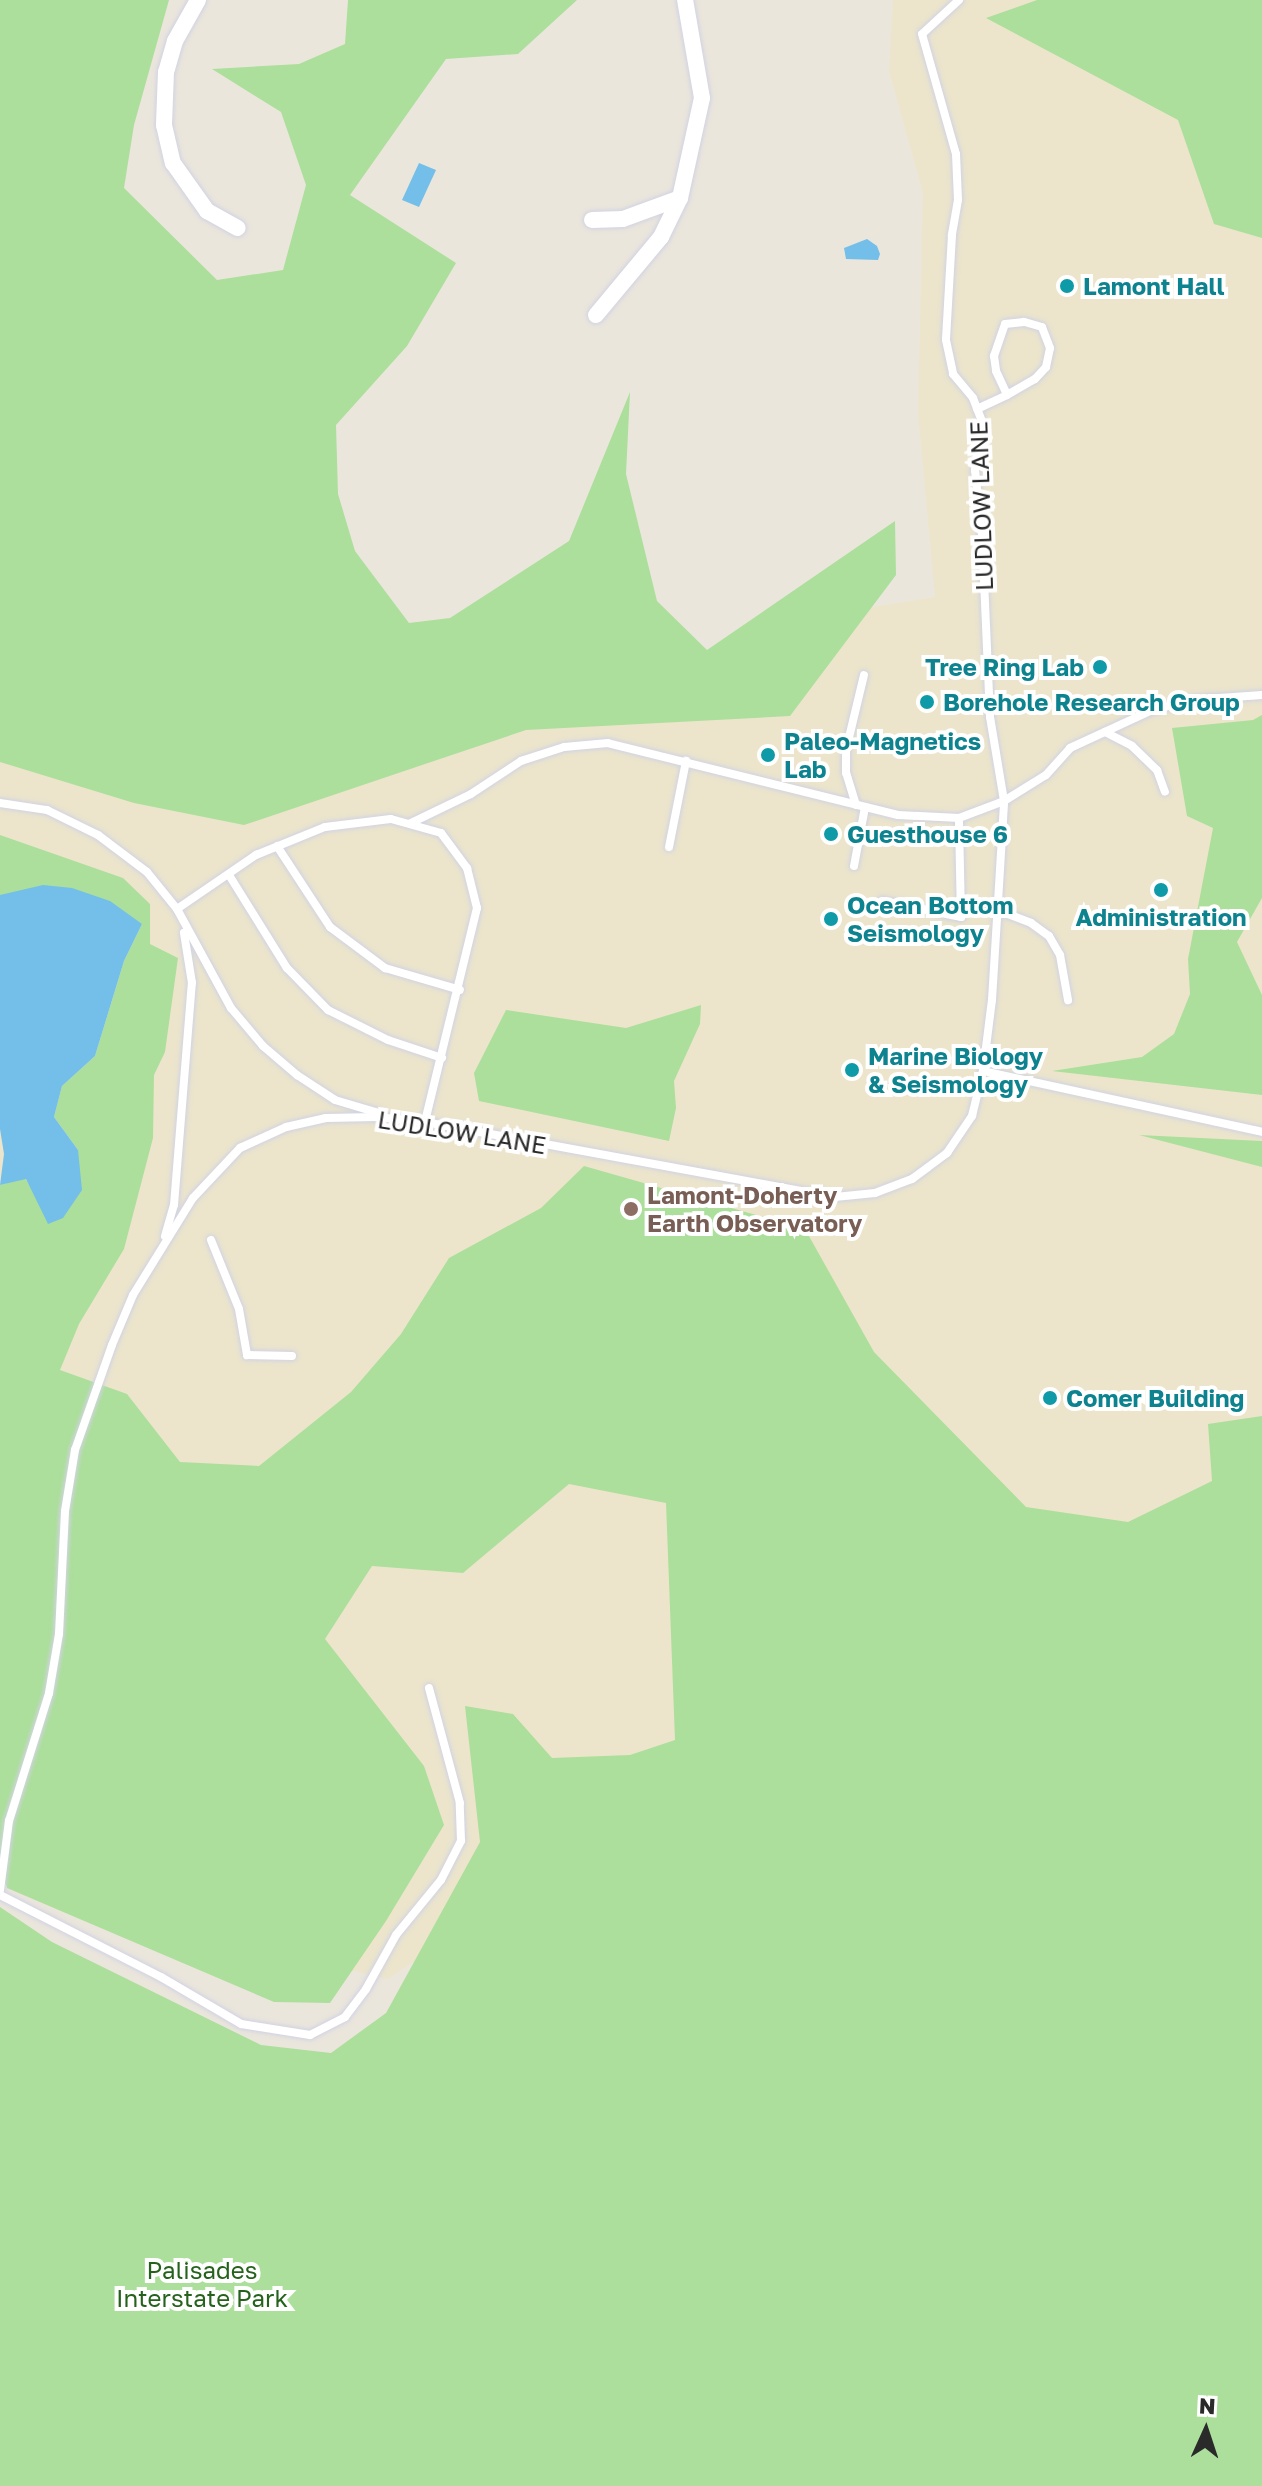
<!DOCTYPE html>
<html>
<head>
<meta charset="utf-8">
<style>
  body { margin:0 }
  #map { position:relative; width:1262px; height:2486px; overflow:hidden; background:#ebe6dc; font-family:"Golos Text",sans-serif }
  div>[style] { position:absolute }
  .education>* { inset:0; background:#ece5cc }
  .green>* { inset:0; background:#acdf9b }
  .water>* { inset:0; background:#73bfe9 }
  .roads { filter:drop-shadow(0 0 2px #d1d3e2) drop-shadow(0 0 2px #d1d3e2) }
  .lane>* { height:8px; margin:-4px; padding:0 4px; transform-origin:4px; border-radius:4px; background:#fff }
  .street>* { height:16px; margin:-8px; padding:0 8px; transform-origin:8px; border-radius:8px; background:#fff }
  .dots>* { width:22px; height:22px; translate:-50% -50%; box-sizing:border-box; border:4px solid #fff; border-radius:50% }
  span { translate:-50% -50%; white-space:nowrap; text-align:center; line-height:1.15; -webkit-text-stroke:8px #fff; paint-order:stroke }
  .culture-label { font-size:24px; color:#0d838f; font-weight:700 }
  .left { translate:0 -50%; text-align:left }
  .right { translate:-100% -50%; text-align:right }
  .street-label { font-size:24px; color:#2a2a2a }
  .education-label { font-size:24px; color:#785e54; font-weight:700 }
  .park-label { font-size:24px; color:#25631d }
  .north { position:absolute; left:1166px; top:2390px; width:80px; height:80px; -webkit-text-stroke:6px #fff; paint-order:stroke; rotate:3deg; font-size:22px; font-weight:700; line-height:32px; text-align:center; color:#2a2a2a }
  .north::after { content:''; display:block; margin:auto; width:28px; height:36px; background:#2a2a2a; clip-path:polygon(50% 0,100% 100%,50% 72%,0 100%) }
</style>
</head>
<body>
<div id="map">
  <div class="education">
    <div style="clip-path:polygon(893px 0,1262px 0,1262px 1624px,548px 1872px,388px 1979px,30px 1897px,0 1861px,0 714px,482px 708px,806px 695px,848px 611px,935px 597px,918px 413px,923px 193px,889px 71px)"></div>
  </div>
  <div class="green">
    <div style="clip-path:polygon(0 0,169px 0,134px 125px,124px 188px,217px 280px,283px 270px,306px 185px,281px 112px,212px 69px,299px 64px,345px 44px,348px 0,577px 0,518px 54px,446px 59px,350px 195px,456px 263px,407px 346px,336px 425px,338px 494px,355px 551px,409px 623px,450px 618px,569px 541px,630px 392px,626px 474px,657px 601px,707px 650px,895px 521px,896px 575px,790px 716px,526px 730px,244px 825px,134px 803px,0 762px)"></div>
    <div style="clip-path:polygon(1037px 0,1262px 0,1262px 238px,1214px 224px,1178px 120px,986px 18px)"></div>
    <div style="clip-path:polygon(1262px 715px,1262px 898px,1237px 942px,1262px 995px,1262px 1095px,1052px 1071px,1142px 1057px,1174px 1034px,1190px 994px,1188px 959px,1213px 828px,1187px 816px,1172px 728px,1253px 720px)"></div>
    <div style="clip-path:polygon(0 835px,123px 878px,150px 904px,150px 944px,178px 958px,165px 1052px,154px 1075px,153px 1138px,124px 1249px,79px 1324px,60px 1370px,127px 1394px,180px 1462px,259px 1466px,351px 1392px,401px 1334px,449px 1258px,541px 1208px,584px 1166px,805px 1229px,874px 1352px,1026px 1507px,1128px 1522px,1212px 1481px,1208px 1424px,1262px 1416px,1262px 2486px,0 2486px,0 1907px,52px 1942px,261px 2045px,331px 2053px,386px 2013px,480px 1842px,465px 1706px,513px 1714px,552px 1758px,630px 1755px,675px 1740px,666px 1503px,569px 1484px,463px 1573px,372px 1566px,325px 1639px,424px 1766px,444px 1825px,386px 1921px,330px 2003px,274px 2002px,7px 1888px,0 1866px,0 1185px,25px 1178px,35px 1194px,78px 1150px,54px 1117px,62px 1086px,95px 1056px,124px 961px,142px 924px,0 895px)"></div>
    <div style="clip-path:polygon(701px 1005px,700px 1024px,674px 1081px,676px 1108px,669px 1141px,479px 1101px,474px 1073px,506px 1010px,626px 1028px)"></div>
    <div style="clip-path:polygon(1139px 1135px,1262px 1141px,1262px 1167px)"></div>
  </div>
  <div class="water">
    <div style="clip-path:polygon(419px 163px,436px 170px,419px 207px,402px 200px)"></div>
    <div style="clip-path:polygon(867px 239px,877px 246px,880px 254px,878px 260px,846px 259px,844px 248px)"></div>
    <div style="clip-path:polygon(43px 885px,72px 888px,110px 901px,142px 924px,124px 961px,95px 1056px,62px 1086px,54px 1117px,78px 1150px,82px 1190px,63px 1218px,48px 1224px,26px 1179px,0 1185px,4px 1154px,0 1129px,0 895px)"></div>
  </div>
  <div class="roads">
    <div class="lane">
      <div style="left:959px;top:0;width:50px;rotate:137.4deg"></div>
      <div style="left:922px;top:34px;width:125px;rotate:74.2deg"></div>
      <div style="left:956px;top:154px;width:46px;rotate:87.5deg"></div>
      <div style="left:958px;top:200px;width:36px;rotate:100deg"></div>
      <div style="left:952px;top:235px;width:105px;rotate:93.3deg"></div>
      <div style="left:946px;top:340px;width:35px;rotate:78deg"></div>
      <div style="left:953px;top:374px;width:31px;rotate:50deg"></div>
      <div style="left:973px;top:398px;width:26px;rotate:69deg"></div>
      <div style="left:982px;top:422px;width:49px;rotate:98.3deg"></div>
      <div style="left:975px;top:470px;width:64px;rotate:83.8deg"></div>
      <div style="left:982px;top:534px;width:183px;rotate:87.5deg"></div>
      <div style="left:990px;top:717px;width:85px;rotate:80.5deg"></div>
      <div style="left:1004px;top:801px;width:49px;rotate:-31.8deg"></div>
      <div style="left:1046px;top:775px;width:36px;rotate:-48deg"></div>
      <div style="left:1070px;top:748px;width:88px;rotate:-24.8deg"></div>
      <div style="left:1150px;top:711px;width:42px;rotate:-15deg"></div>
      <div style="left:1191px;top:700px;width:71px;rotate:-4deg"></div>
      <div style="left:977px;top:409px;width:33px;rotate:-25deg"></div>
      <div style="left:1007px;top:395px;width:32px;rotate:-30deg"></div>
      <div style="left:1035px;top:379px;width:16px;rotate:-47deg"></div>
      <div style="left:1046px;top:367px;width:19px;rotate:-78deg"></div>
      <div style="left:1050px;top:348px;width:22px;rotate:-111deg"></div>
      <div style="left:1042px;top:327px;width:19px;rotate:-164deg"></div>
      <div style="left:1024px;top:322px;width:19px;rotate:174deg"></div>
      <div style="left:1005px;top:324px;width:34px;rotate:109deg"></div>
      <div style="left:994px;top:356px;width:15px;rotate:82deg"></div>
      <div style="left:996px;top:371px;width:26px;rotate:65deg"></div>
      <div style="left:1105px;top:732px;width:30px;rotate:27deg"></div>
      <div style="left:1132px;top:746px;width:35px;rotate:44deg"></div>
      <div style="left:1157px;top:770px;width:23px;rotate:70deg"></div>
      <div style="left:0;top:803px;width:48px;rotate:8.5deg"></div>
      <div style="left:47px;top:810px;width:57px;rotate:26.1deg"></div>
      <div style="left:98px;top:835px;width:61px;rotate:37.1deg"></div>
      <div style="left:147px;top:872px;width:48px;rotate:51deg"></div>
      <div style="left:177px;top:909px;width:113px;rotate:61.4deg"></div>
      <div style="left:231px;top:1008px;width:50px;rotate:49.9deg"></div>
      <div style="left:263px;top:1046px;width:45px;rotate:40.5deg"></div>
      <div style="left:297px;top:1075px;width:45px;rotate:33.3deg"></div>
      <div style="left:335px;top:1100px;width:46px;rotate:16.5deg"></div>
      <div style="left:856px;top:805px;width:34px;rotate:-107deg"></div>
      <div style="left:846px;top:773px;width:23px;rotate:-90deg"></div>
      <div style="left:846px;top:750px;width:77px;rotate:-76.5deg"></div>
      <div style="left:277px;top:846px;width:97px;rotate:56.8deg"></div>
      <div style="left:330px;top:927px;width:69px;rotate:36.7deg"></div>
      <div style="left:385px;top:968px;width:78px;rotate:16.3deg"></div>
      <div style="left:669px;top:847px;width:88px;rotate:-78.8deg"></div>
      <div style="left:854px;top:866px;width:60px;rotate:-79.4deg"></div>
      <div style="left:229px;top:875px;width:110px;rotate:58.1deg"></div>
      <div style="left:287px;top:968px;width:59px;rotate:45.7deg"></div>
      <div style="left:328px;top:1010px;width:67px;rotate:26.6deg"></div>
      <div style="left:388px;top:1040px;width:57px;rotate:18.4deg"></div>
      <div style="left:882px;top:901px;width:81px;rotate:11.4deg"></div>
      <div style="left:961px;top:917px;width:99px;rotate:-91.2deg"></div>
      <div style="left:177px;top:909px;width:96px;rotate:-34.4deg"></div>
      <div style="left:256px;top:855px;width:74px;rotate:-22.1deg"></div>
      <div style="left:325px;top:827px;width:66px;rotate:-6.9deg"></div>
      <div style="left:391px;top:819px;width:52px;rotate:15.6deg"></div>
      <div style="left:441px;top:833px;width:44px;rotate:53.4deg"></div>
      <div style="left:467px;top:868px;width:41px;rotate:76deg"></div>
      <div style="left:477px;top:908px;width:220px;rotate:103.7deg"></div>
      <div style="left:425px;top:1122px;width:5px;rotate:-169deg"></div>
      <div style="left:1000px;top:911px;width:33px;rotate:21deg"></div>
      <div style="left:1031px;top:923px;width:22px;rotate:36deg"></div>
      <div style="left:1049px;top:936px;width:22px;rotate:60deg"></div>
      <div style="left:1060px;top:955px;width:46px;rotate:79.9deg"></div>
      <div style="left:983px;top:1071px;width:286px;rotate:12.3deg"></div>
      <div style="left:165px;top:1236px;width:32px;rotate:-74deg"></div>
      <div style="left:174px;top:1205px;width:223px;rotate:-85.4deg"></div>
      <div style="left:192px;top:983px;width:51px;rotate:-99.1deg"></div>
      <div style="left:211px;top:1240px;width:74px;rotate:67.9deg"></div>
      <div style="left:239px;top:1309px;width:47px;rotate:80.1deg"></div>
      <div style="left:247px;top:1355px;width:45px;rotate:1.3deg"></div>
      <div style="left:0;top:1890px;width:70px;rotate:-82.6deg"></div>
      <div style="left:9px;top:1821px;width:134px;rotate:-72.6deg"></div>
      <div style="left:49px;top:1693px;width:60px;rotate:-80.4deg"></div>
      <div style="left:59px;top:1634px;width:123px;rotate:-87.2deg"></div>
      <div style="left:65px;top:1511px;width:62px;rotate:-80.7deg"></div>
      <div style="left:75px;top:1450px;width:111px;rotate:-70.6deg"></div>
      <div style="left:112px;top:1345px;width:54px;rotate:-67.2deg"></div>
      <div style="left:133px;top:1295px;width:114px;rotate:-58.3deg"></div>
      <div style="left:193px;top:1198px;width:69px;rotate:-46.8deg"></div>
      <div style="left:240px;top:1148px;width:51px;rotate:-24.5deg"></div>
      <div style="left:286px;top:1127px;width:41px;rotate:-12.7deg"></div>
      <div style="left:326px;top:1118px;width:51px;rotate:-1.1deg"></div>
      <div style="left:377px;top:1117px;width:48px;rotate:5.9deg"></div>
      <div style="left:425px;top:1122px;width:417px;rotate:10.4deg"></div>
      <div style="left:835px;top:1197px;width:40px;rotate:-5.7deg"></div>
      <div style="left:875px;top:1193px;width:40px;rotate:-21deg"></div>
      <div style="left:912px;top:1179px;width:44px;rotate:-36.6deg"></div>
      <div style="left:947px;top:1153px;width:45px;rotate:-56deg"></div>
      <div style="left:972px;top:1116px;width:46px;rotate:-76.3deg"></div>
      <div style="left:983px;top:1071px;width:72px;rotate:-82.8deg"></div>
      <div style="left:992px;top:1000px;width:199px;rotate:-86.5deg"></div>
      <div style="left:1004px;top:801px;width:48px;rotate:159.3deg"></div>
      <div style="left:959px;top:818px;width:61px;rotate:-177.2deg"></div>
      <div style="left:898px;top:815px;width:299px;rotate:-166.1deg"></div>
      <div style="left:608px;top:743px;width:44px;rotate:174.8deg"></div>
      <div style="left:564px;top:747px;width:45px;rotate:162deg"></div>
      <div style="left:521px;top:761px;width:60px;rotate:146.6deg"></div>
      <div style="left:471px;top:794px;width:67px;rotate:154.2deg"></div>
      <div style="left:0;top:1895px;width:181px;rotate:27deg"></div>
      <div style="left:161px;top:1977px;width:93px;rotate:30.4deg"></div>
      <div style="left:241px;top:2024px;width:70px;rotate:9.1deg"></div>
      <div style="left:310px;top:2035px;width:39px;rotate:-27deg"></div>
      <div style="left:345px;top:2017px;width:35px;rotate:-53deg"></div>
      <div style="left:366px;top:1989px;width:62px;rotate:-60.9deg"></div>
      <div style="left:396px;top:1935px;width:71px;rotate:-50.7deg"></div>
      <div style="left:441px;top:1880px;width:44px;rotate:-62.9deg"></div>
      <div style="left:461px;top:1841px;width:38px;rotate:-92deg"></div>
      <div style="left:460px;top:1803px;width:119px;rotate:-105.1deg"></div>
    </div>
    <div class="street">
      <div style="left:198px;top:0;width:47px;rotate:119.3deg"></div>
      <div style="left:175px;top:41px;width:32px;rotate:106deg"></div>
      <div style="left:166px;top:72px;width:53px;rotate:92.2deg"></div>
      <div style="left:164px;top:125px;width:39px;rotate:77deg"></div>
      <div style="left:173px;top:163px;width:59px;rotate:54.7deg"></div>
      <div style="left:207px;top:211px;width:35px;rotate:29deg"></div>
      <div style="left:592px;top:220px;width:31px;rotate:-2deg"></div>
      <div style="left:623px;top:219px;width:61px;rotate:-20.2deg"></div>
      <div style="left:680px;top:198px;width:102px;rotate:-77.6deg"></div>
      <div style="left:702px;top:98px;width:99px;rotate:-99.8deg"></div>
      <div style="left:596px;top:315px;width:102px;rotate:-50.2deg"></div>
      <div style="left:661px;top:237px;width:43px;rotate:-64deg"></div>
    </div>
  </div>
  <div class="dots">
    <div style="left:1067px;top:286px;background:#0f9aa8"></div>
    <div style="left:1100px;top:667px;background:#0f9aa8"></div>
    <div style="left:927px;top:702px;background:#0f9aa8"></div>
    <div style="left:768px;top:755px;background:#0f9aa8"></div>
    <div style="left:831px;top:834px;background:#0f9aa8"></div>
    <div style="left:1161px;top:890px;background:#0f9aa8"></div>
    <div style="left:831px;top:919px;background:#0f9aa8"></div>
    <div style="left:852px;top:1070px;background:#0f9aa8"></div>
    <div style="left:631px;top:1209px;background:#8d6e63"></div>
    <div style="left:1050px;top:1398px;background:#0f9aa8"></div>
  </div>
  <div class="culture-label">
    <span class="left" style="left:1083px;top:286px">Lamont Hall</span>
    <span class="right" style="left:1084px;top:667px">Tree Ring Lab</span>
    <span class="left" style="left:943px;top:702px">Borehole Research Group</span>
    <span class="left" style="left:784px;top:755px">Paleo-Magnetics<br>Lab</span>
    <span class="left" style="left:847px;top:834px">Guesthouse 6</span>
    <span class="left" style="left:847px;top:919px">Ocean Bottom<br>Seismology</span>
    <span style="left:1161px;top:917px">Administration</span>
    <span class="left" style="left:868px;top:1070px">Marine Biology<br>&amp; Seismology</span>
    <span class="left" style="left:1066px;top:1398px">Comer Building</span>
  </div>
  <div class="street-label">
    <span style="left:981px;top:506px;rotate:-92deg">LUDLOW LANE</span>
    <span style="left:462px;top:1132px;rotate:9deg">LUDLOW LANE</span>
  </div>
  <div class="education-label">
    <span class="left" style="left:647px;top:1209px">Lamont-Doherty<br>Earth Observatory</span>
  </div>
  <div class="park-label">
    <span style="left:202px;top:2284px">Palisades<br>Interstate Park</span>
  </div>
  <div class="north">N</div>
</div>
</body>
</html>
